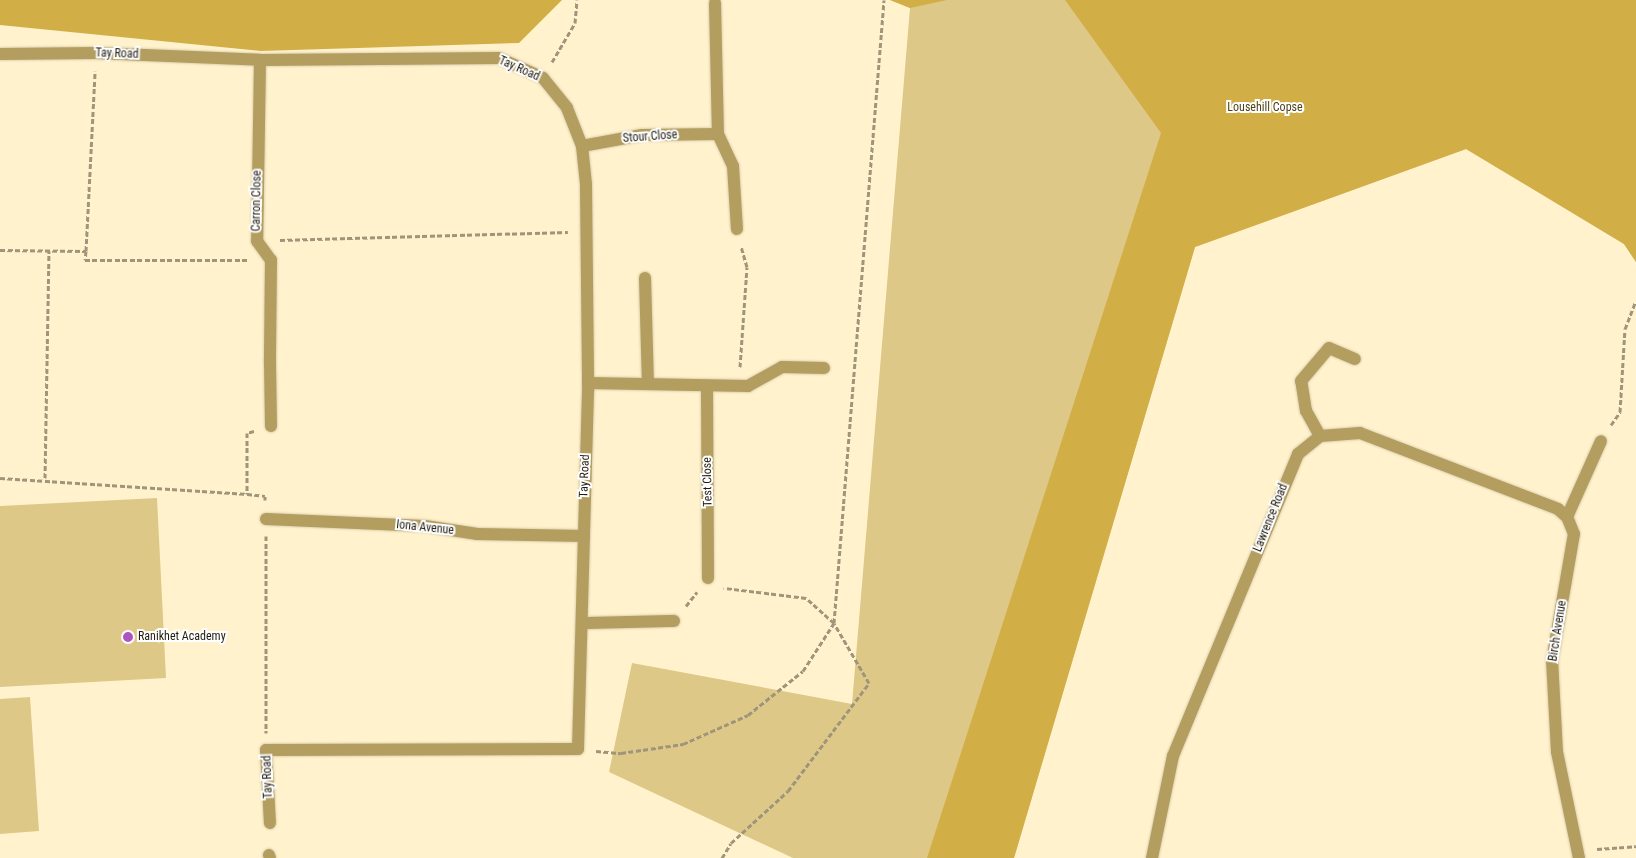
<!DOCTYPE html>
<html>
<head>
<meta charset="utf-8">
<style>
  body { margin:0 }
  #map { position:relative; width:1636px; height:858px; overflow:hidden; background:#fff2cd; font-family:"Roboto Condensed",sans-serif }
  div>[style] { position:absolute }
  .green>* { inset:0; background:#dec888 }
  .forest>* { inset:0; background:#d2af46 }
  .path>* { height:3px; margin-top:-1.5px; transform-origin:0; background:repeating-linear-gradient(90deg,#9e957a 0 5px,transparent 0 7.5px) }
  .roads { filter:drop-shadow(0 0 1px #dbd0af) drop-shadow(0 0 1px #dbd0af) }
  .lane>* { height:12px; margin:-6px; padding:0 6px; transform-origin:6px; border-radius:6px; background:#b39d5f }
  .street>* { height:12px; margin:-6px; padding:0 6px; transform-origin:6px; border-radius:6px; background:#b39d5f }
  .dots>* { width:14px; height:14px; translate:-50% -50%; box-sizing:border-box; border:2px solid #fff; border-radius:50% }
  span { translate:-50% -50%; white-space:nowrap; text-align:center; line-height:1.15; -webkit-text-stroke:4px #fff; paint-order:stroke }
  .street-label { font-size:12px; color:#211c0f }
  .park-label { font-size:12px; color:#504217 }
  .poi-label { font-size:12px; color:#211c0f }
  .left { translate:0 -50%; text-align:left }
</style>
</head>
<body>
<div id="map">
  <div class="green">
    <div style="clip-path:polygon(890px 0,1636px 0,1636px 262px,1624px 244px,1466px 149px,1195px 247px,1014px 858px,793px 858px,609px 772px,632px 663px,852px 704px,910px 8px)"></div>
    <div style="clip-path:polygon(157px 498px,166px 678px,0 687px,0 506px)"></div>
    <div style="clip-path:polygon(30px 697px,39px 831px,0 834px,0 699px)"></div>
  </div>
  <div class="forest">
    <div style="clip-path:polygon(0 0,562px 0,519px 43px,261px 51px,0 25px)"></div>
    <div style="clip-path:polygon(890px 0,947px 0,910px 8px)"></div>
    <div style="clip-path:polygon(1065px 0,1636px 0,1636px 262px,1624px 244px,1466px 149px,1195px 247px,1014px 858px,927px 858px,1161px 133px)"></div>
  </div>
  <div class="path">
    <div style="left:552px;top:62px;width:45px;rotate:-59.5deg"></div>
    <div style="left:575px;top:23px;width:23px;rotate:-85deg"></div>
    <div style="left:280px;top:240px;width:288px;rotate:-1.6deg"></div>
    <div style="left:0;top:250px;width:86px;rotate:0.7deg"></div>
    <div style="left:86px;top:251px;width:9px;rotate:96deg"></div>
    <div style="left:85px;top:260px;width:162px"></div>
    <div style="left:86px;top:251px;width:180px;rotate:-87.1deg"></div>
    <div style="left:740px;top:367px;width:100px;rotate:-86deg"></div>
    <div style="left:747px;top:267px;width:22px;rotate:-106deg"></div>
    <div style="left:1611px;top:425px;width:16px;rotate:-55deg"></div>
    <div style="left:1620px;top:412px;width:83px;rotate:-86.6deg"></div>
    <div style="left:1625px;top:329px;width:30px;rotate:-69deg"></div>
    <div style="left:254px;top:431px;width:7px;rotate:164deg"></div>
    <div style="left:247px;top:433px;width:61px;rotate:90deg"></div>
    <div style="left:247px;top:494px;width:18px;rotate:6deg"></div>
    <div style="left:265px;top:496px;width:4px;rotate:90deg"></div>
    <div style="left:0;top:478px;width:248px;rotate:3.7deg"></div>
    <div style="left:45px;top:478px;width:227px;rotate:-89deg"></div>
    <div style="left:266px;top:536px;width:197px;rotate:90deg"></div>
    <div style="left:686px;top:606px;width:18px;rotate:-52deg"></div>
    <div style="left:596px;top:751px;width:25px;rotate:5deg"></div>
    <div style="left:621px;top:753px;width:63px;rotate:-8.3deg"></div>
    <div style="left:683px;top:744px;width:71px;rotate:-24deg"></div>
    <div style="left:748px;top:715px;width:70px;rotate:-38.7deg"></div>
    <div style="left:803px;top:671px;width:57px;rotate:-57.1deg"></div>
    <div style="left:834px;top:623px;width:38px;rotate:-138deg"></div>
    <div style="left:806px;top:598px;width:83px;rotate:-173deg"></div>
    <div style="left:1597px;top:849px;width:39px;rotate:-4deg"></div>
    <div style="left:722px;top:858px;width:17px;rotate:-59deg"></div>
    <div style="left:731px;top:843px;width:77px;rotate:-42.4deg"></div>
    <div style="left:788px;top:791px;width:135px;rotate:-53.1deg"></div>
    <div style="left:869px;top:683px;width:69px;rotate:-120.3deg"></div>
    <div style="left:834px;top:623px;width:625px;rotate:-85.41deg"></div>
  </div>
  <div class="roads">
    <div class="lane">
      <div style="left:270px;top:363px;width:63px;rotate:89.1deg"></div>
    </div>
    <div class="street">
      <div style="left:715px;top:3px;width:131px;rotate:88.7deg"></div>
      <div style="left:0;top:54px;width:96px;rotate:-0.6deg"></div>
      <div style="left:96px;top:53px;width:164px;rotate:2.4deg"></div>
      <div style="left:260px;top:60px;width:239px;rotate:-0.5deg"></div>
      <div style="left:499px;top:58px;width:48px;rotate:24.4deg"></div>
      <div style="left:543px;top:78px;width:38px;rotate:51deg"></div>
      <div style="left:567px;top:108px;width:41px;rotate:68.5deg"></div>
      <div style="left:582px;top:146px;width:39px;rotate:84deg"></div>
      <div style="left:586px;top:185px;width:206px;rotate:89.4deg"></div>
      <div style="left:588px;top:391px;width:358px;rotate:91.6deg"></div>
      <div style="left:578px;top:749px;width:312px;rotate:179.8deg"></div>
      <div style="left:266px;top:750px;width:73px;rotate:86.9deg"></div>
      <div style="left:260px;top:60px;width:181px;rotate:90.9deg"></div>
      <div style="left:257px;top:241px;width:24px;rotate:54deg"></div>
      <div style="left:271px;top:260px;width:103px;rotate:90.6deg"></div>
      <div style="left:582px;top:146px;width:61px;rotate:-10.4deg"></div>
      <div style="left:642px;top:135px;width:76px;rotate:-0.8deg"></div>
      <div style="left:718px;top:134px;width:35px;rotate:65deg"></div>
      <div style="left:733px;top:166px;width:63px;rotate:86.4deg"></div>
      <div style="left:645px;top:278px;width:106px;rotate:88.4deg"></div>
      <div style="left:588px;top:383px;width:160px;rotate:1.1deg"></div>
      <div style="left:748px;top:386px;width:39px;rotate:-29deg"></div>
      <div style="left:782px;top:367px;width:42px;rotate:1.4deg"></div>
      <div style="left:707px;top:386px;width:192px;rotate:89.7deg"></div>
      <div style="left:1320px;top:436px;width:29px;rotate:-119deg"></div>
      <div style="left:1306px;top:411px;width:30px;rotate:-99deg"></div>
      <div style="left:1301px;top:381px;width:43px;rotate:-49.7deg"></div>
      <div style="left:1329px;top:348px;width:28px;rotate:23deg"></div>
      <div style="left:266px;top:519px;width:159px;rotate:2.5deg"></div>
      <div style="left:425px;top:526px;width:53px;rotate:8.7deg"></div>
      <div style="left:477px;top:534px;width:107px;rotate:1.1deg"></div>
      <div style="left:583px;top:623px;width:91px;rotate:-1.3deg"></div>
      <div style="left:269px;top:855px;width:3px;rotate:72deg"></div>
      <div style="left:1152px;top:858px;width:104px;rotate:-78.4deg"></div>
      <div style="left:1173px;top:756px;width:327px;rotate:-67.5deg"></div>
      <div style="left:1298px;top:454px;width:28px;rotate:-39deg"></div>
      <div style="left:1320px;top:436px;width:40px;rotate:-4.3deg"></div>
      <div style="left:1360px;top:433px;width:212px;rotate:21deg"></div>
      <div style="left:1558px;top:509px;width:12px;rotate:42deg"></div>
      <div style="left:1579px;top:858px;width:108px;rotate:-101.7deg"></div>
      <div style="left:1557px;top:752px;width:91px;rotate:-93.1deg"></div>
      <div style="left:1552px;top:661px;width:129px;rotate:-80.2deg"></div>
      <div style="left:1574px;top:534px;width:18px;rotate:-112deg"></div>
      <div style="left:1567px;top:517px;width:83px;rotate:-65.9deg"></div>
    </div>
  </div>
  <div class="dots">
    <div style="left:128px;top:637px;background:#ad54c1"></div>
  </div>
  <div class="street-label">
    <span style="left:117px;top:54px;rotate:2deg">Tay Road</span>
    <span style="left:519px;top:69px;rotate:24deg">Tay Road</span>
    <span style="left:650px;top:137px;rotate:-4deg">Stour Close</span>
    <span style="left:257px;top:201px;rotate:-89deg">Carron Close</span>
    <span style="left:585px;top:476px;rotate:-88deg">Tay Road</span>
    <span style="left:708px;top:482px;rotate:-91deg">Test Close</span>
    <span style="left:1271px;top:518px;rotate:-68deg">Lawrence Road</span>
    <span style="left:425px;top:528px;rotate:6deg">Iona Avenue</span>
    <span style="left:1558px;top:631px;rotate:-81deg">Birch Avenue</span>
    <span style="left:268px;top:777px;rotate:-92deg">Tay Road</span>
  </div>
  <div class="park-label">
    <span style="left:1265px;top:108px">Lousehill Copse</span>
  </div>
  <div class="poi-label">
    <span class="left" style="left:138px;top:637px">Ranikhet Academy</span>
  </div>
</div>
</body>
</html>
